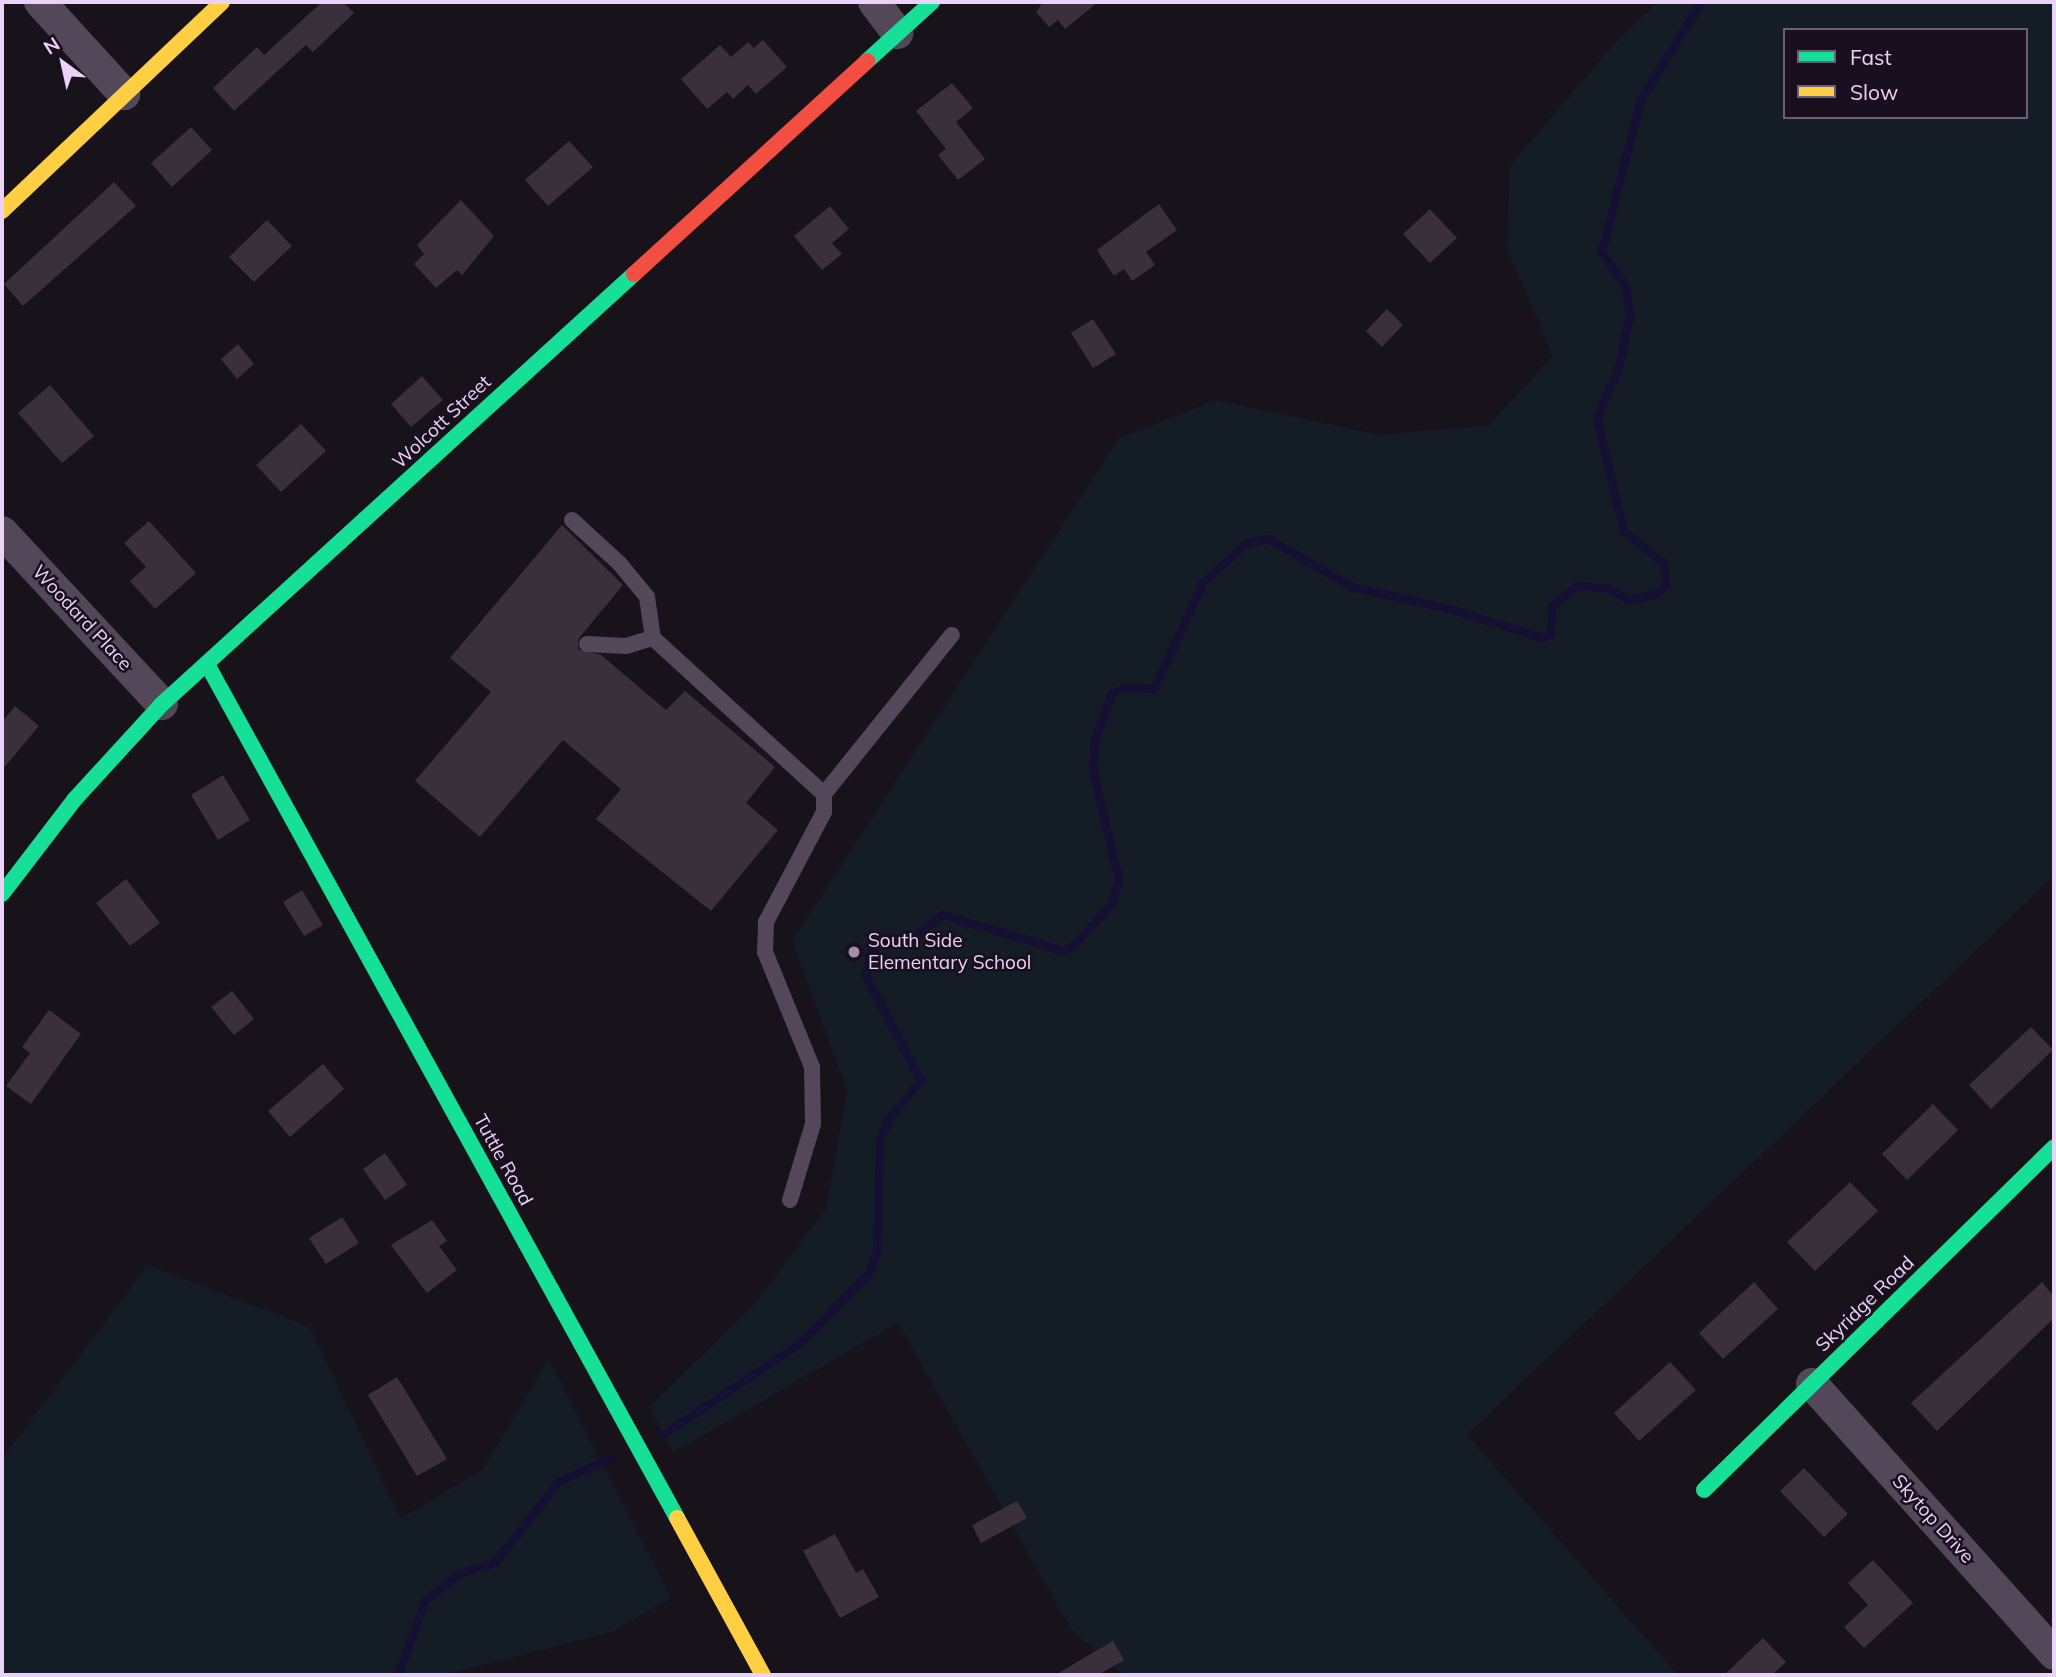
<!DOCTYPE html>
<html>
<head>
<meta charset="utf-8">
<style>
  body { margin:0 }
  #map { position:relative; width:2056px; height:1677px; overflow:hidden; background:#18121a; font-family:Mulish,sans-serif }
  div>[style] { position:absolute }
  .green>* { inset:0; background:#141c25 }
  .stream>* { height:8px; margin:-4px; padding:0 4px; transform-origin:4px; border-radius:4px; background:#150f34 }
  .building>* { inset:0; background:#39303c }
  .lane>* { height:16px; margin:-8px; padding:0 8px; transform-origin:8px; border-radius:8px; background:#52485a }
  .street>* { height:32px; margin:-16px; padding:0 16px; transform-origin:16px; border-radius:16px; background:#52485a }
  .fast>* { height:16px; margin:-8px; padding:0 8px; transform-origin:8px; border-radius:8px; background:#16e098 }
  .slow>* { height:16px; margin:-8px; padding:0 8px; transform-origin:8px; border-radius:8px; background:#ffcf43 }
  .jam>* { height:16px; margin:-8px; padding:0 8px; transform-origin:8px; border-radius:8px; background:#f24e42 }
  .dots>* { width:19px; height:19px; translate:-50% -50%; box-sizing:border-box; border:4px solid #190f1e; border-radius:50% }
  span { translate:-50% -50%; white-space:nowrap; text-align:center; line-height:1.15; -webkit-text-stroke:5px #190f1e; paint-order:stroke }
  .street-label { font-size:19px; color:#ead2f9 }
  .poi-label { font-size:19px; color:#ead2f9 }
  .left { translate:0 -50%; text-align:left }
  .frame { position:absolute; inset:0; border:4px solid #ead2f9; pointer-events:none }
  .legend { position:absolute; left:1783px; top:28px; width:245px; height:91px; box-sizing:border-box; background:#190f1e; border:2px solid #6d5d76; margin:0; padding:9px 12px; list-style:none; font-size:21px; color:#ead2f9 }
  .legend li { display:flex; align-items:center; gap:14px; height:35px }
  .legend b { width:35px; border:2px solid #6d5d76 }
  .north { position:absolute; left:28px; top:28px; width:70px; height:70px; -webkit-text-stroke:5px #190f1e; paint-order:stroke; rotate:327deg; font-size:19px; font-weight:700; line-height:28px; text-align:center; color:#ead2f9 }
  .north::after { content:''; display:block; margin:auto; width:24px; height:32px; background:#ead2f9; clip-path:polygon(50% 0,100% 100%,50% 72%,0 100%) }
</style>
</head>
<body>
<div id="map">
  <div class="green">
    <div style="clip-path:polygon(evenodd,1658px 2px,2054px 2px,2054px 876px,1467px 1435px,1678px 1675px,1123px 1675px,1071px 1629px,898px 1323px,674px 1452px,649px 1407px,756px 1303px,826px 1208px,847px 1091px,792px 941px,1119px 438px,1216px 400px,1381px 435px,1489px 425px,1553px 355px,1507px 250px,1510px 166px,1611px 47px,1658px 2px,1785px 30px,2026px 30px,2026px 117px,1785px 117px,1785px 30px)"></div>
    <div style="clip-path:polygon(148px 1265px,310px 1327px,401px 1519px,483px 1469px,549px 1359px,671px 1598px,612px 1632px,445px 1675px,2px 1675px,2px 1459px)"></div>
  </div>
  <div class="stream">
    <div style="left:663px;top:1435px;width:166px;rotate:-33.7deg"></div>
    <div style="left:801px;top:1343px;width:97px;rotate:-45.4deg"></div>
    <div style="left:869px;top:1274px;width:23px;rotate:-70deg"></div>
    <div style="left:877px;top:1252px;width:112px;rotate:-88.5deg"></div>
    <div style="left:880px;top:1140px;width:23px;rotate:-67deg"></div>
    <div style="left:889px;top:1119px;width:50px;rotate:-49.9deg"></div>
    <div style="left:921px;top:1081px;width:119px;rotate:-117.6deg"></div>
    <div style="left:866px;top:976px;width:23px;rotate:-80deg"></div>
    <div style="left:870px;top:953px;width:16px;rotate:-40deg"></div>
    <div style="left:882px;top:943px;width:27px;rotate:-2deg"></div>
    <div style="left:909px;top:942px;width:43px;rotate:-38.5deg"></div>
    <div style="left:943px;top:915px;width:125px;rotate:16.7deg"></div>
    <div style="left:1063px;top:951px;width:11px;rotate:-22deg"></div>
    <div style="left:1073px;top:947px;width:58px;rotate:-47.8deg"></div>
    <div style="left:1112px;top:904px;width:25px;rotate:-74deg"></div>
    <div style="left:1119px;top:880px;width:113px;rotate:-103.3deg"></div>
    <div style="left:1093px;top:770px;width:30px;rotate:-86deg"></div>
    <div style="left:1095px;top:740px;width:49px;rotate:-69.7deg"></div>
    <div style="left:1112px;top:694px;width:13px;rotate:-27deg"></div>
    <div style="left:1124px;top:688px;width:30px;rotate:2deg"></div>
    <div style="left:1154px;top:689px;width:118px;rotate:-65deg"></div>
    <div style="left:1204px;top:582px;width:57px;rotate:-42.1deg"></div>
    <div style="left:1246px;top:544px;width:23px;rotate:-13deg"></div>
    <div style="left:1268px;top:539px;width:97px;rotate:29.7deg"></div>
    <div style="left:1352px;top:587px;width:108px;rotate:12.9deg"></div>
    <div style="left:1457px;top:611px;width:88px;rotate:17.8deg"></div>
    <div style="left:1541px;top:638px;width:9px;rotate:-18deg"></div>
    <div style="left:1550px;top:635px;width:29px;rotate:-84deg"></div>
    <div style="left:1553px;top:606px;width:31px;rotate:-40deg"></div>
    <div style="left:1577px;top:586px;width:31px;rotate:4deg"></div>
    <div style="left:1608px;top:588px;width:24px;rotate:30deg"></div>
    <div style="left:1629px;top:600px;width:25px;rotate:-11deg"></div>
    <div style="left:1654px;top:595px;width:16px;rotate:-38deg"></div>
    <div style="left:1667px;top:585px;width:22px;rotate:-100deg"></div>
    <div style="left:1663px;top:563px;width:50px;rotate:-140.6deg"></div>
    <div style="left:1624px;top:531px;width:116px;rotate:-103.4deg"></div>
    <div style="left:1597px;top:418px;width:55px;rotate:-66.3deg"></div>
    <div style="left:1619px;top:368px;width:54px;rotate:-78.3deg"></div>
    <div style="left:1630px;top:315px;width:28px;rotate:-98deg"></div>
    <div style="left:1626px;top:287px;width:42px;rotate:-124.4deg"></div>
    <div style="left:1602px;top:252px;width:157px;rotate:-75.6deg"></div>
    <div style="left:1641px;top:100px;width:115px;rotate:-58.1deg"></div>
    <div style="left:398px;top:1675px;width:80px;rotate:-69.5deg"></div>
    <div style="left:426px;top:1600px;width:43px;rotate:-37.4deg"></div>
    <div style="left:460px;top:1574px;width:38px;rotate:-18deg"></div>
    <div style="left:496px;top:1562px;width:102px;rotate:-51.8deg"></div>
    <div style="left:559px;top:1482px;width:56px;rotate:-24.3deg"></div>
  </div>
  <div class="building">
    <div style="clip-path:polygon(322px 2px,343px 2px,354px 13px,313px 52px,306px 45px,234px 111px,213px 88px,257px 47px,264px 55px)"></div>
    <div style="clip-path:polygon(1043px 2px,1098px 2px,1065px 29px,1058px 20px,1049px 27px,1036px 12px)"></div>
    <div style="clip-path:polygon(763px 40px,787px 67px,756px 94px,748px 85px,733px 99px,727px 92px,707px 109px,681px 79px,720px 45px,731px 57px,748px 42px,754px 48px)"></div>
    <div style="clip-path:polygon(952px 83px,973px 108px,956px 122px,985px 159px,958px 180px,938px 155px,946px 149px,916px 111px)"></div>
    <div style="clip-path:polygon(191px 127px,212px 150px,172px 187px,151px 163px)"></div>
    <div style="clip-path:polygon(569px 141px,593px 167px,548px 206px,525px 180px)"></div>
    <div style="clip-path:polygon(114px 182px,136px 206px,23px 306px,4px 284px)"></div>
    <div style="clip-path:polygon(461px 200px,494px 236px,462px 275px,457px 270px,436px 288px,414px 264px,424px 254px,417px 245px)"></div>
    <div style="clip-path:polygon(1159px 204px,1177px 230px,1146px 252px,1155px 265px,1132px 281px,1124px 269px,1114px 276px,1097px 250px)"></div>
    <div style="clip-path:polygon(830px 206px,849px 229px,832px 243px,842px 254px,822px 270px,794px 236px)"></div>
    <div style="clip-path:polygon(1430px 209px,1457px 238px,1430px 263px,1403px 234px)"></div>
    <div style="clip-path:polygon(267px 220px,292px 246px,254px 282px,229px 257px)"></div>
    <div style="clip-path:polygon(1387px 309px,1403px 325px,1382px 347px,1366px 331px)"></div>
    <div style="clip-path:polygon(1093px 319px,1116px 354px,1093px 368px,1071px 333px)"></div>
    <div style="clip-path:polygon(238px 344px,254px 364px,237px 379px,221px 359px)"></div>
    <div style="clip-path:polygon(422px 376px,443px 400px,411px 427px,391px 404px)"></div>
    <div style="clip-path:polygon(50px 385px,94px 436px,62px 463px,18px 413px)"></div>
    <div style="clip-path:polygon(301px 424px,326px 451px,281px 492px,256px 465px)"></div>
    <div style="clip-path:polygon(149px 521px,196px 573px,155px 609px,130px 581px,146px 567px,124px 543px)"></div>
    <div style="clip-path:polygon(562px 525px,623px 585px,579px 638px,578px 649px,601px 655px,666px 710px,685px 691px,775px 767px,746px 803px,778px 830px,711px 911px,596px 819px,621px 789px,563px 740px,480px 837px,415px 781px,491px 692px,450px 658px)"></div>
    <div style="clip-path:polygon(15px 706px,39px 726px,2px 770px,2px 722px)"></div>
    <div style="clip-path:polygon(223px 775px,250px 820px,218px 840px,191px 795px)"></div>
    <div style="clip-path:polygon(126px 879px,160px 923px,130px 946px,96px 903px)"></div>
    <div style="clip-path:polygon(302px 890px,323px 925px,304px 936px,283px 902px)"></div>
    <div style="clip-path:polygon(232px 991px,254px 1019px,234px 1035px,211px 1007px)"></div>
    <div style="clip-path:polygon(49px 1010px,81px 1034px,31px 1104px,6px 1086px,30px 1053px,22px 1047px)"></div>
    <div style="clip-path:polygon(2031px 1027px,2053px 1050px,1991px 1109px,1969px 1085px)"></div>
    <div style="clip-path:polygon(323px 1064px,344px 1089px,290px 1137px,268px 1111px)"></div>
    <div style="clip-path:polygon(1933px 1104px,1958px 1130px,1907px 1180px,1882px 1154px)"></div>
    <div style="clip-path:polygon(385px 1153px,407px 1185px,385px 1200px,363px 1169px)"></div>
    <div style="clip-path:polygon(1850px 1182px,1878px 1211px,1815px 1271px,1787px 1242px)"></div>
    <div style="clip-path:polygon(342px 1217px,359px 1243px,326px 1264px,309px 1238px)"></div>
    <div style="clip-path:polygon(432px 1220px,447px 1241px,439px 1246px,457px 1270px,427px 1293px,391px 1245px)"></div>
    <div style="clip-path:polygon(1754px 1282px,1778px 1309px,1723px 1359px,1699px 1333px)"></div>
    <div style="clip-path:polygon(2042px 1282px,2054px 1296px,2054px 1318px,1937px 1431px,1911px 1403px)"></div>
    <div style="clip-path:polygon(1670px 1362px,1696px 1390px,1639px 1441px,1614px 1413px)"></div>
    <div style="clip-path:polygon(397px 1377px,447px 1459px,417px 1476px,368px 1395px)"></div>
    <div style="clip-path:polygon(1804px 1468px,1848px 1514px,1824px 1537px,1780px 1491px)"></div>
    <div style="clip-path:polygon(1017px 1501px,1027px 1518px,981px 1543px,972px 1525px)"></div>
    <div style="clip-path:polygon(835px 1534px,856px 1573px,863px 1569px,879px 1597px,840px 1618px,803px 1551px)"></div>
    <div style="clip-path:polygon(1873px 1560px,1913px 1603px,1864px 1648px,1844px 1627px,1868px 1605px,1848px 1583px)"></div>
    <div style="clip-path:polygon(1763px 1638px,1786px 1662px,1772px 1675px,1724px 1675px)"></div>
    <div style="clip-path:polygon(1113px 1641px,1124px 1660px,1098px 1675px,1055px 1675px)"></div>
  </div>
  <div class="lane">
    <div style="left:572px;top:520px;width:65px;rotate:42.5deg"></div>
    <div style="left:620px;top:564px;width:43px;rotate:50.7deg"></div>
    <div style="left:647px;top:597px;width:41px;rotate:81.7deg"></div>
    <div style="left:653px;top:638px;width:231px;rotate:42.4deg"></div>
    <div style="left:587px;top:644px;width:39px;rotate:3deg"></div>
    <div style="left:626px;top:646px;width:28px;rotate:-17deg"></div>
    <div style="left:790px;top:1200px;width:79px;rotate:-73.2deg"></div>
    <div style="left:813px;top:1124px;width:57px;rotate:-91deg"></div>
    <div style="left:812px;top:1067px;width:124px;rotate:-112.2deg"></div>
    <div style="left:765px;top:952px;width:30px;rotate:-88deg"></div>
    <div style="left:766px;top:922px;width:124px;rotate:-62.2deg"></div>
    <div style="left:824px;top:812px;width:18px;rotate:-90deg"></div>
    <div style="left:824px;top:794px;width:204px;rotate:-51.2deg"></div>
  </div>
  <div class="street">
    <div style="left:40px;top:2px;width:125px;rotate:47.6deg"></div>
    <div style="left:874px;top:2px;width:39px;rotate:53deg"></div>
    <div style="left:2px;top:532px;width:235px;rotate:47.1deg"></div>
    <div style="left:1812px;top:1384px;width:363px;rotate:48.1deg"></div>
  </div>
  <div class="fast">
    <div style="left:867px;top:61px;width:88px;rotate:-42.2deg"></div>
    <div style="left:207px;top:664px;width:975px;rotate:61.17deg"></div>
    <div style="left:2px;top:894px;width:118px;rotate:-52.5deg"></div>
    <div style="left:74px;top:800px;width:130px;rotate:-47.5deg"></div>
    <div style="left:162px;top:704px;width:639px;rotate:-42.33deg"></div>
    <div style="left:1704px;top:1490px;width:490px;rotate:-44.4deg"></div>
  </div>
  <div class="slow">
    <div style="left:2px;top:211px;width:303px;rotate:-43.5deg"></div>
    <div style="left:677px;top:1518px;width:179px;rotate:61.3deg"></div>
  </div>
  <div class="jam">
    <div style="left:634px;top:274px;width:316px;rotate:-42.4deg"></div>
  </div>
  <div class="dots">
    <div style="left:854px;top:952px;background:#a08fab"></div>
  </div>
  <div class="street-label">
    <span style="left:442px;top:422px;rotate:-43deg">Wolcott Street</span>
    <span style="left:82px;top:618px;rotate:47deg">Woodard Place</span>
    <span style="left:503px;top:1160px;rotate:61deg">Tuttle Road</span>
    <span style="left:1865px;top:1304px;rotate:-44deg">Skyridge Road</span>
    <span style="left:1933px;top:1519px;rotate:48deg">Skytop Drive</span>
  </div>
  <div class="poi-label">
    <span class="left" style="left:868px;top:952px">South Side<br>Elementary School</span>
  </div>
  <div class="frame"></div>
  <ul class="legend">
  <li><b style="height:9px;background:#16e098"></b>Fast</li>
  <li><b style="height:9px;background:#ffcf43"></b>Slow</li>
  </ul>
  <div class="north">N</div>
</div>
</body>
</html>
